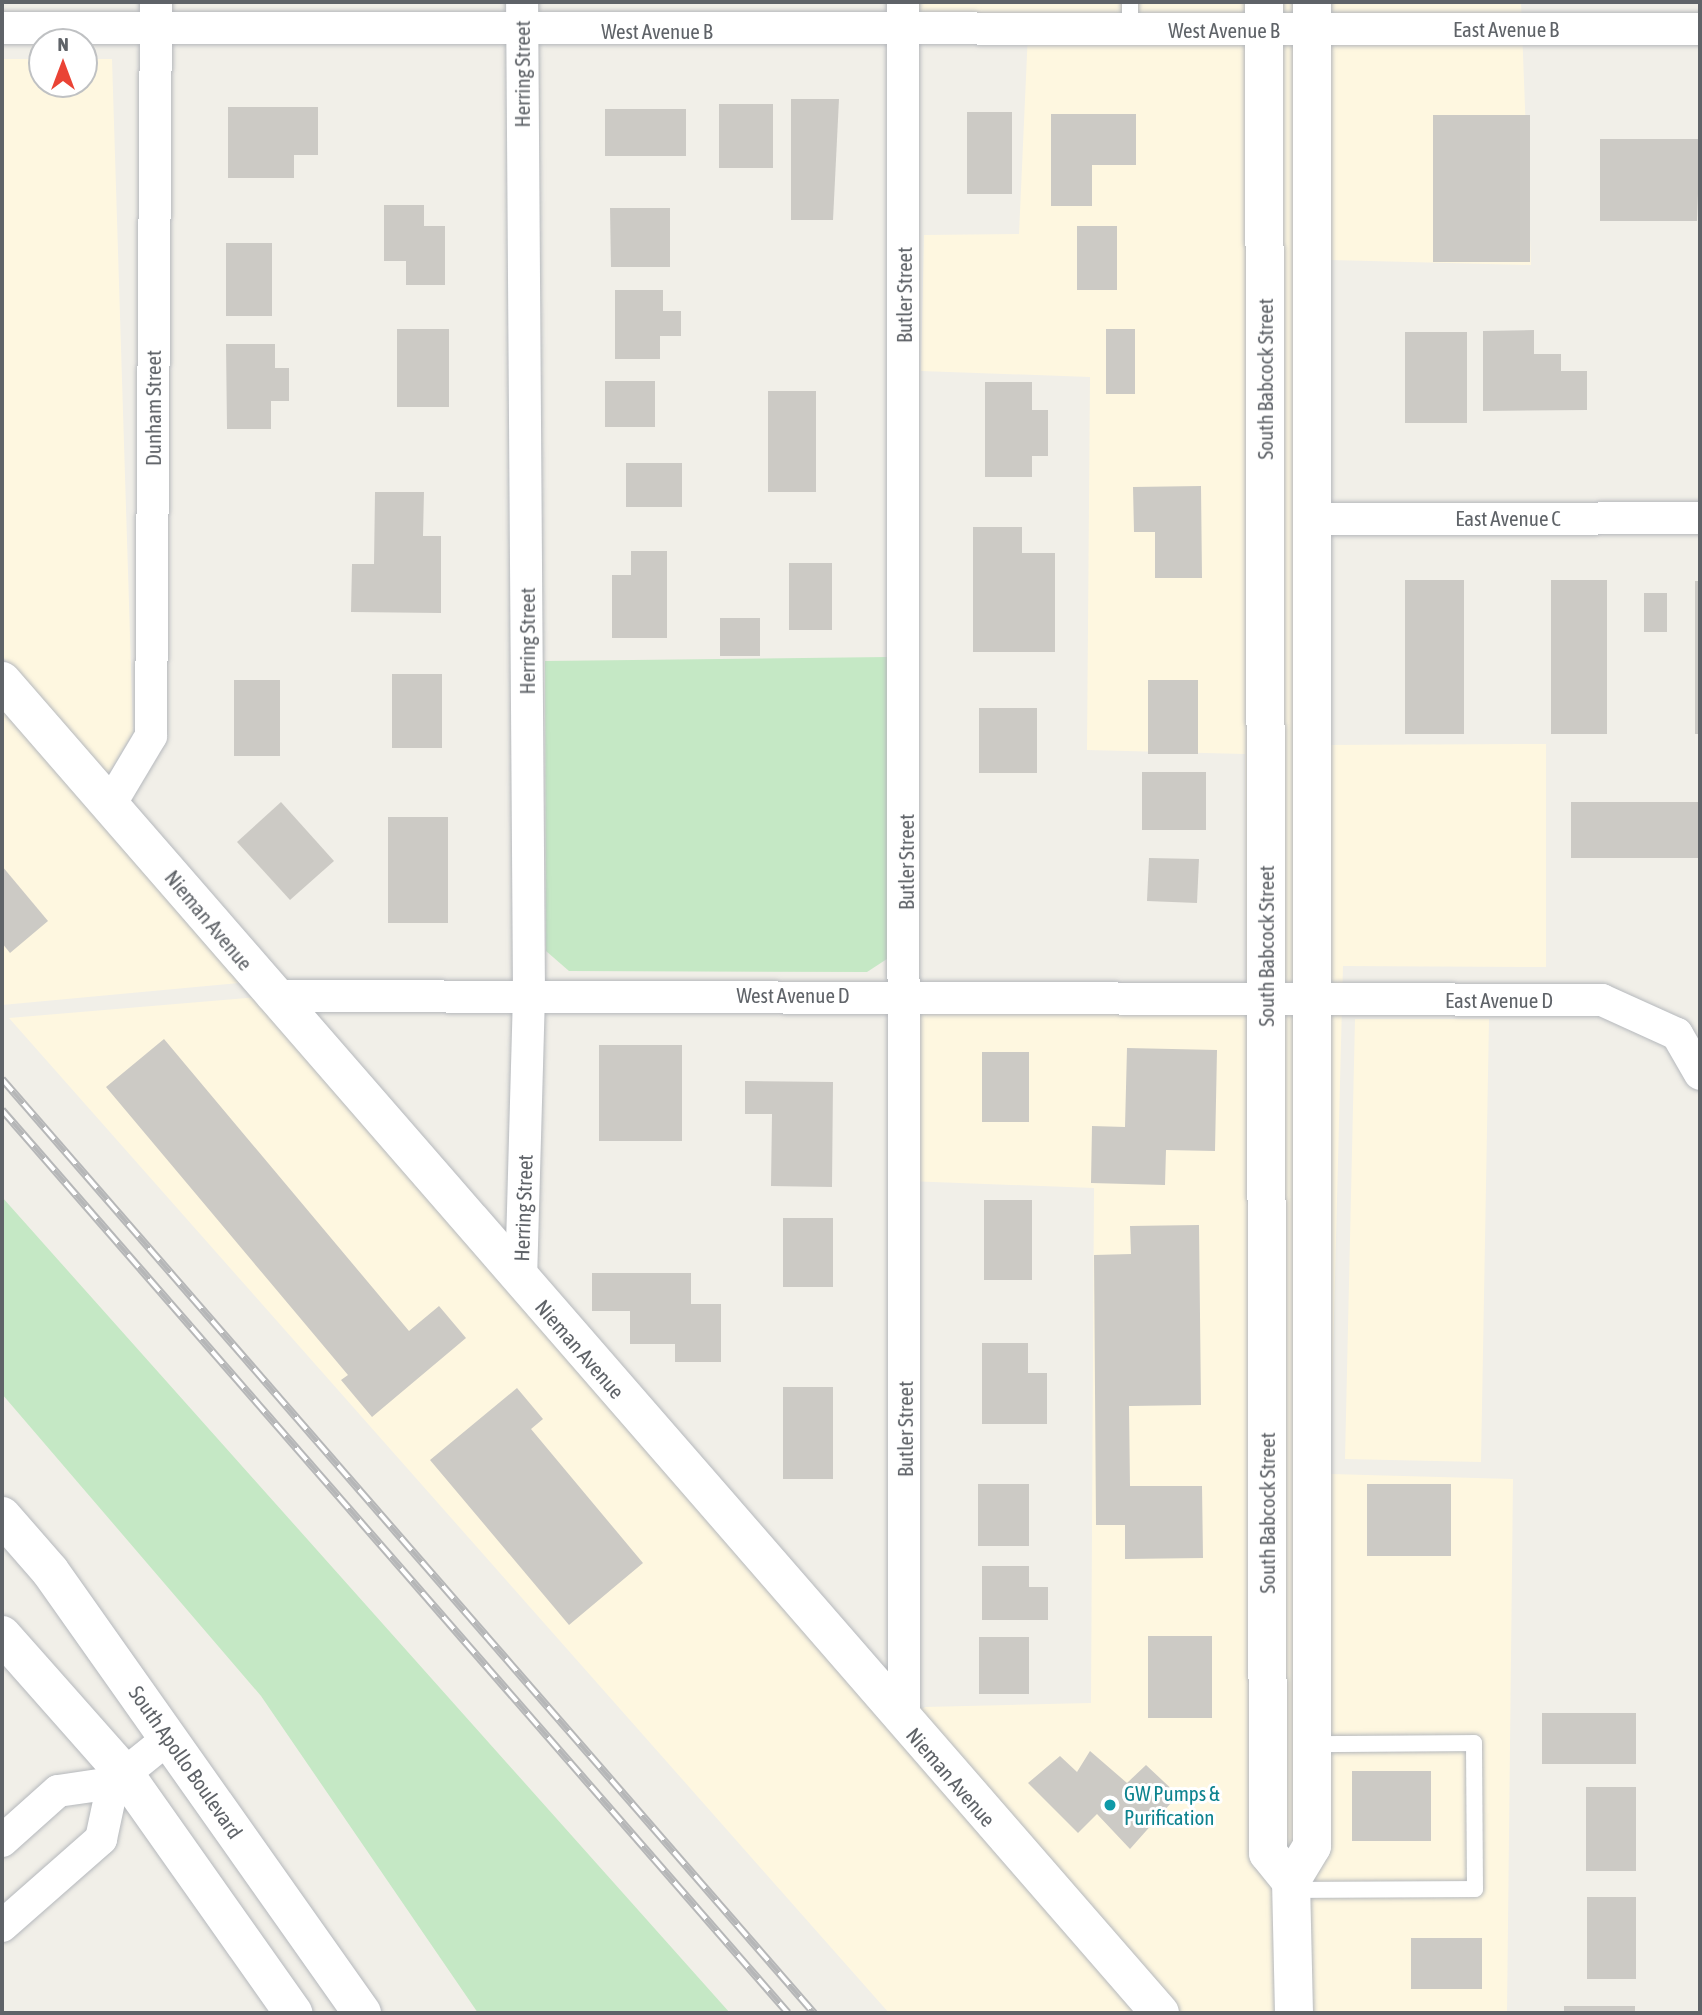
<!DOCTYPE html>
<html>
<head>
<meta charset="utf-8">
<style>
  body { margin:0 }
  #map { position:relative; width:1702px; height:2015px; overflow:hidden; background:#f1efe8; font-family:"Asap Condensed",sans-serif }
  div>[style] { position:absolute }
  .commercial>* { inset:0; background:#fef7e0 }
  .green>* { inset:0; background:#c5e8c5 }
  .building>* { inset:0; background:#cccac5 }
  .roads { filter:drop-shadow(0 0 2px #b5b8bc) drop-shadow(0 0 2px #b5b8bc) }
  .lane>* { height:16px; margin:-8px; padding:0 8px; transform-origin:8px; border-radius:8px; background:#fff }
  .street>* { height:32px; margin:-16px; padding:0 16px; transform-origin:16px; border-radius:16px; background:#fff }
  .secondary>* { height:38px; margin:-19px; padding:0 19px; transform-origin:19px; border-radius:19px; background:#fff }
  .rail>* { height:8px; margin-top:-4px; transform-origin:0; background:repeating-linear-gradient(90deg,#fff 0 16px,#b6b7b8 0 32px); box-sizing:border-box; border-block:2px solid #b6b7b8 }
  .dots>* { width:19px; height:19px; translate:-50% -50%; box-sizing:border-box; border:4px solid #fff; border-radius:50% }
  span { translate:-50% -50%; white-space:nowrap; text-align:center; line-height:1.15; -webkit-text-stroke:6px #fff; paint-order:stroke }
  .street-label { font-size:21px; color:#5f6368 }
  .culture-label { font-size:21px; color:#0d838f }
  .left { translate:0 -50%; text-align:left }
  .frame { position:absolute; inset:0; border:4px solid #5f6368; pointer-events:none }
  .north { position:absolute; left:28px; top:28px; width:70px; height:70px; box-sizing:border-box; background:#fff; border:2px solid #bfc1c3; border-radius:50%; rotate:0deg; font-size:19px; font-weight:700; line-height:28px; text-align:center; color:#5f6368 }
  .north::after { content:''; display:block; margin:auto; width:24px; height:32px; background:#ea4335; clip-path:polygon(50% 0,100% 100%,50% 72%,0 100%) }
</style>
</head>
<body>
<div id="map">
  <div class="commercial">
    <div style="clip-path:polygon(903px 2px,1521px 2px,1531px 265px,1331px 260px,1323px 745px,1546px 744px,1546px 967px,1343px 966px,1330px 1474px,1513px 1479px,1507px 2013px,889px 2013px,9px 1018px,272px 996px,904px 1722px,925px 1707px,1091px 1703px,1094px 1188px,907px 1181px,906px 996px,1246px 1000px,1245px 754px,1087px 750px,1090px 377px,921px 371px,924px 235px,1019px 234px,1028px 32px,903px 32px)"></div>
    <div style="clip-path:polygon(2px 59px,42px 59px,42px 84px,84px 84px,84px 59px,112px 59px,133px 732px,108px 774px,2px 656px)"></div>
    <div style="clip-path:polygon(2px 708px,100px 817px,239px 983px,2px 1005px)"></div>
    <div style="clip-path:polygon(1355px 1019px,1489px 1019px,1481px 1462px,1345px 1459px)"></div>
  </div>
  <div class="green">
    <div style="clip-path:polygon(888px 657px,890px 957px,867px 972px,569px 971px,546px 951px,545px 661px)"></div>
    <div style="clip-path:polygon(2px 1197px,730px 2013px,478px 2013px,261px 1696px,2px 1394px)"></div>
  </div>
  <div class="building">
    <div style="clip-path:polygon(791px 99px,839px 99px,833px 220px,791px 220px)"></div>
    <div style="clip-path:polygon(719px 104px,773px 104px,773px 168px,719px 168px)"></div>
    <div style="clip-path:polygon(228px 107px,318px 107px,318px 155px,294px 155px,294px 178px,228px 178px)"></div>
    <div style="clip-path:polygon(605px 109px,686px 109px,686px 156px,605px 156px)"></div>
    <div style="clip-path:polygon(967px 112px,1012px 112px,1012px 194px,967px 194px)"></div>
    <div style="clip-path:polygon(1051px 114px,1136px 114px,1136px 165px,1092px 165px,1092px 206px,1051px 206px)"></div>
    <div style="clip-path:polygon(1433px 115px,1530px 115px,1530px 262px,1433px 262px)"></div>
    <div style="clip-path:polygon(1600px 139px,1700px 139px,1697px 221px,1600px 221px)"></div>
    <div style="clip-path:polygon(384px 205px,424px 205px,424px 226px,445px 226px,445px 285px,406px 285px,406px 261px,384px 261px)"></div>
    <div style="clip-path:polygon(610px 208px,670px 208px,670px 267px,611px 267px)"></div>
    <div style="clip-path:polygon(1077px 226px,1117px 226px,1117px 290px,1077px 290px)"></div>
    <div style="clip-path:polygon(226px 243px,272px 243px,272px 316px,226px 316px)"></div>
    <div style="clip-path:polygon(615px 290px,663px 290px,663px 311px,681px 311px,681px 336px,660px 336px,660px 359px,615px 359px)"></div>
    <div style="clip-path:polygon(397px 329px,449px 329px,449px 407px,397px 407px)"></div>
    <div style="clip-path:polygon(1106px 329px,1135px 329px,1135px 394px,1106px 394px)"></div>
    <div style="clip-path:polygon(1534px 330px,1534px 354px,1561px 354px,1561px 371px,1587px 371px,1587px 410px,1483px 411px,1483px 331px)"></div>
    <div style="clip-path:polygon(1405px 332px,1467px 332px,1467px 423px,1405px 423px)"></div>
    <div style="clip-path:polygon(226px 344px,275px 344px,275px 368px,289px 368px,289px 401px,271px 401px,271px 429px,227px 429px)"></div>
    <div style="clip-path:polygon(605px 381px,655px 381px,655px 427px,605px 427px)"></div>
    <div style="clip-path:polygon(985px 382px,1032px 382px,1032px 410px,1048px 410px,1048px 456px,1032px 456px,1032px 477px,985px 477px)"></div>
    <div style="clip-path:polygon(768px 391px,816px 391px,816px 492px,768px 492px)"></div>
    <div style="clip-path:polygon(626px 463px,682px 463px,682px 507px,626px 507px)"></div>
    <div style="clip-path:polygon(1201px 486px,1202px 578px,1155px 578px,1155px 532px,1134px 532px,1133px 487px)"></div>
    <div style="clip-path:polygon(375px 492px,424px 492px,423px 536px,441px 536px,441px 613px,351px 612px,352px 564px,374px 564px)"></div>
    <div style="clip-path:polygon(973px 527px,1022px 527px,1022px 553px,1055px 553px,1055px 652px,973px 652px)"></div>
    <div style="clip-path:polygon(631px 551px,667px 551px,667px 638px,612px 638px,612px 575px,631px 575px)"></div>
    <div style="clip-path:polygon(789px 563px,832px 563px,832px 630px,789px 630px)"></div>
    <div style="clip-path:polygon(1405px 580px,1464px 580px,1464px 734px,1405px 734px)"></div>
    <div style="clip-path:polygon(1551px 580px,1607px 580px,1607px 734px,1551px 734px)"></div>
    <div style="clip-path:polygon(1695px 581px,1700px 581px,1700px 734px,1695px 734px)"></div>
    <div style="clip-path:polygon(1644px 593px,1667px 593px,1667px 632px,1644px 632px)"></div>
    <div style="clip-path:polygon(720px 618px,760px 618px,760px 656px,720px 656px)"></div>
    <div style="clip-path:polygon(392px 674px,442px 674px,442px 748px,392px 748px)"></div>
    <div style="clip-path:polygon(234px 680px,280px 680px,280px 756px,234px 756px)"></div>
    <div style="clip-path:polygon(1148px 680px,1198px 680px,1198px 754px,1148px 754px)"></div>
    <div style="clip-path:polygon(979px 708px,1037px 708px,1037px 773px,979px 773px)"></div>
    <div style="clip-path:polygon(1142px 772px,1206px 772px,1206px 830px,1142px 830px)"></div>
    <div style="clip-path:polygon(281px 802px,334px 861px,290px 900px,237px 842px)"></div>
    <div style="clip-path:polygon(1571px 802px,1700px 802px,1700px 858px,1571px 858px)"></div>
    <div style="clip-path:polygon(388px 817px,448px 817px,448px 923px,388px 923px)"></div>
    <div style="clip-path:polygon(1149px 858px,1199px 859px,1197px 903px,1147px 901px)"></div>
    <div style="clip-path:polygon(2px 866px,48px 921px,10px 953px,2px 943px)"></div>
    <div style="clip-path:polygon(164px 1039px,409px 1331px,439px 1306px,466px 1338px,372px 1417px,341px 1380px,348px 1375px,106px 1087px)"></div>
    <div style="clip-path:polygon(599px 1045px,682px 1045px,682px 1141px,599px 1141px)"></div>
    <div style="clip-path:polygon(1127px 1048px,1217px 1050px,1215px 1151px,1166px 1150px,1165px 1185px,1091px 1183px,1092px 1126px,1125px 1127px)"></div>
    <div style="clip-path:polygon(982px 1052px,1029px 1052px,1029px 1122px,982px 1122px)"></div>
    <div style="clip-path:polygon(745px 1081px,833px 1082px,832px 1187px,771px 1186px,772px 1114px,745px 1114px)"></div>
    <div style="clip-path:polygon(984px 1200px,1032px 1200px,1032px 1280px,984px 1280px)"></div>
    <div style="clip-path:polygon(783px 1218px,833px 1218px,833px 1287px,783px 1287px)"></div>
    <div style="clip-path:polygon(1199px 1225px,1201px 1405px,1129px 1406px,1130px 1486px,1202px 1486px,1203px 1558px,1125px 1559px,1125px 1525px,1096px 1525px,1094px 1255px,1131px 1254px,1130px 1226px)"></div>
    <div style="clip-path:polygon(592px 1273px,691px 1273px,691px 1304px,721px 1304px,721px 1362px,675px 1362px,675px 1344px,630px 1344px,630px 1311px,592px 1311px)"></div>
    <div style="clip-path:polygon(982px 1343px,1028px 1343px,1028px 1373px,1047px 1373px,1047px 1424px,982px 1424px)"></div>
    <div style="clip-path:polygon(783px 1387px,833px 1387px,833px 1479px,783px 1479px)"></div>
    <div style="clip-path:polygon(517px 1388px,543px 1419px,531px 1429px,643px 1563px,569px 1625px,430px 1460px)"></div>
    <div style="clip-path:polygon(978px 1484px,1029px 1484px,1029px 1546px,978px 1546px)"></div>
    <div style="clip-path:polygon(1367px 1484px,1451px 1484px,1451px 1556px,1367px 1556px)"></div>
    <div style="clip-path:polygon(982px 1566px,1029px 1566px,1029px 1587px,1048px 1587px,1048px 1620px,982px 1620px)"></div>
    <div style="clip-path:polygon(1148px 1636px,1212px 1636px,1212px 1718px,1148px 1718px)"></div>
    <div style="clip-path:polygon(979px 1637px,1029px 1637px,1029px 1694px,979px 1694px)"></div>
    <div style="clip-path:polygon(1542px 1713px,1636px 1713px,1636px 1764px,1542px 1764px)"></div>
    <div style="clip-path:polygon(1090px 1751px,1127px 1783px,1146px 1765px,1178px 1795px,1130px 1849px,1097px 1814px,1078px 1833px,1028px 1783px,1060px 1756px,1077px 1772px)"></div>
    <div style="clip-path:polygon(1352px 1771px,1431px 1771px,1431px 1841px,1352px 1841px)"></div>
    <div style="clip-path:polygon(1586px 1787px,1636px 1787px,1636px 1871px,1586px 1871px)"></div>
    <div style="clip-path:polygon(1587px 1897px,1636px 1897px,1636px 1979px,1587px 1979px)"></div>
    <div style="clip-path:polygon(1411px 1938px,1482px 1938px,1482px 1989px,1411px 1989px)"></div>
    <div style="clip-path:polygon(1564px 2006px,1635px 2006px,1635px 2013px,1564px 2013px)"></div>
  </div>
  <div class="roads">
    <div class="lane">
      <div style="left:1130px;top:2px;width:28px;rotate:90deg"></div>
      <div style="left:1291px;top:1890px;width:184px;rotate:-0.3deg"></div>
      <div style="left:1475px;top:1889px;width:146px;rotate:-90.4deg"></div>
      <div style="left:1474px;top:1743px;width:161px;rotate:179.6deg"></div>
    </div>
    <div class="street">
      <div style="left:903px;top:2px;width:1720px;rotate:89.97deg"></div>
      <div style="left:2px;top:28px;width:1698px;rotate:0.03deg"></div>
      <div style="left:1316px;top:519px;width:384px;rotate:-0.1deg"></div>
      <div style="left:111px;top:803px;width:78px;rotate:-59.2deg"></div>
      <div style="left:151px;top:736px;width:734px;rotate:-89.61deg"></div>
      <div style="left:272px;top:996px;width:1330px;rotate:0.17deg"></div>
      <div style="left:1602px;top:1000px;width:82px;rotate:24.4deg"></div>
      <div style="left:1677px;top:1034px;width:46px;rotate:60.1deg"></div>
      <div style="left:521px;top:1281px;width:287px;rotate:-88.4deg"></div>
      <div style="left:529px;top:994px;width:992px;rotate:-90.4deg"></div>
      <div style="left:2px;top:1841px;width:75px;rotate:-41.8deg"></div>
      <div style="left:58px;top:1791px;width:56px;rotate:-8.3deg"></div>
      <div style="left:113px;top:1783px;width:73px;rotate:-38.9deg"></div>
      <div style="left:2px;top:1926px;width:132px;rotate:-41.3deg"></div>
      <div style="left:101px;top:1839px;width:57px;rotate:-77.9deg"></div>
    </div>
    <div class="secondary">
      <div style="left:1264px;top:2px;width:1851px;rotate:89.88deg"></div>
      <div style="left:1268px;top:1853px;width:36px;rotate:51deg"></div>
      <div style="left:2px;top:681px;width:1765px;rotate:49deg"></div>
      <div style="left:2px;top:1516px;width:73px;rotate:48.9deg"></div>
      <div style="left:50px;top:1571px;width:541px;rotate:54.78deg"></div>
      <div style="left:2px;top:1635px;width:184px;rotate:48.5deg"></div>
      <div style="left:124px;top:1773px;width:294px;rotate:54.8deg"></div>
      <div style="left:1294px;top:2013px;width:132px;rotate:-91.3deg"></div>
      <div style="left:1291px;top:1881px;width:41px;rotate:-59deg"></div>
      <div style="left:1312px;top:1846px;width:1844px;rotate:-90deg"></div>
    </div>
  </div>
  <div class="rail">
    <div style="left:2px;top:1079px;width:1238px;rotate:49deg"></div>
    <div style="left:2px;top:1110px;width:1197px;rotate:48.96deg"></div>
  </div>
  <div class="dots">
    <div style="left:1110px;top:1805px;background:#0f9aa8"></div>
  </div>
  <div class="street-label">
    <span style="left:1506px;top:29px">East Avenue B</span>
    <span style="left:1224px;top:30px">West Avenue B</span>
    <span style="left:657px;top:31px">West Avenue B</span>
    <span style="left:522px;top:74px;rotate:-90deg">Herring Street</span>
    <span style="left:904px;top:295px;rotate:-90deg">Butler Street</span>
    <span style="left:1265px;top:379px;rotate:-90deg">South Babcock Street</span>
    <span style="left:153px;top:408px;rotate:-90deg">Dunham Street</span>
    <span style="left:1508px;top:518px">East Avenue C</span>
    <span style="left:527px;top:641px;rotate:-90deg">Herring Street</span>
    <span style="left:906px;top:862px;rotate:-90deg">Butler Street</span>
    <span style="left:209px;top:920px;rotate:50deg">Nieman Avenue</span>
    <span style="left:1266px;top:946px;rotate:-90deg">South Babcock Street</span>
    <span style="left:793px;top:995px">West Avenue D</span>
    <span style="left:1499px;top:1000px">East Avenue D</span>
    <span style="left:523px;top:1208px;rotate:-88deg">Herring Street</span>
    <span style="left:580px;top:1349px;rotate:49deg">Nieman Avenue</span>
    <span style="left:905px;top:1429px;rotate:-90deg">Butler Street</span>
    <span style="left:1267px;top:1513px;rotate:-90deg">South Babcock Street</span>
    <span style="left:186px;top:1762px;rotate:55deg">South Apollo Boulevard</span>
    <span style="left:951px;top:1777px;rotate:49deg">Nieman Avenue</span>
  </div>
  <div class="culture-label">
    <span class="left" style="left:1124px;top:1805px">GW Pumps &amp;<br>Purification</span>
  </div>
  <div class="frame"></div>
  <div class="north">N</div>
</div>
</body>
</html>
